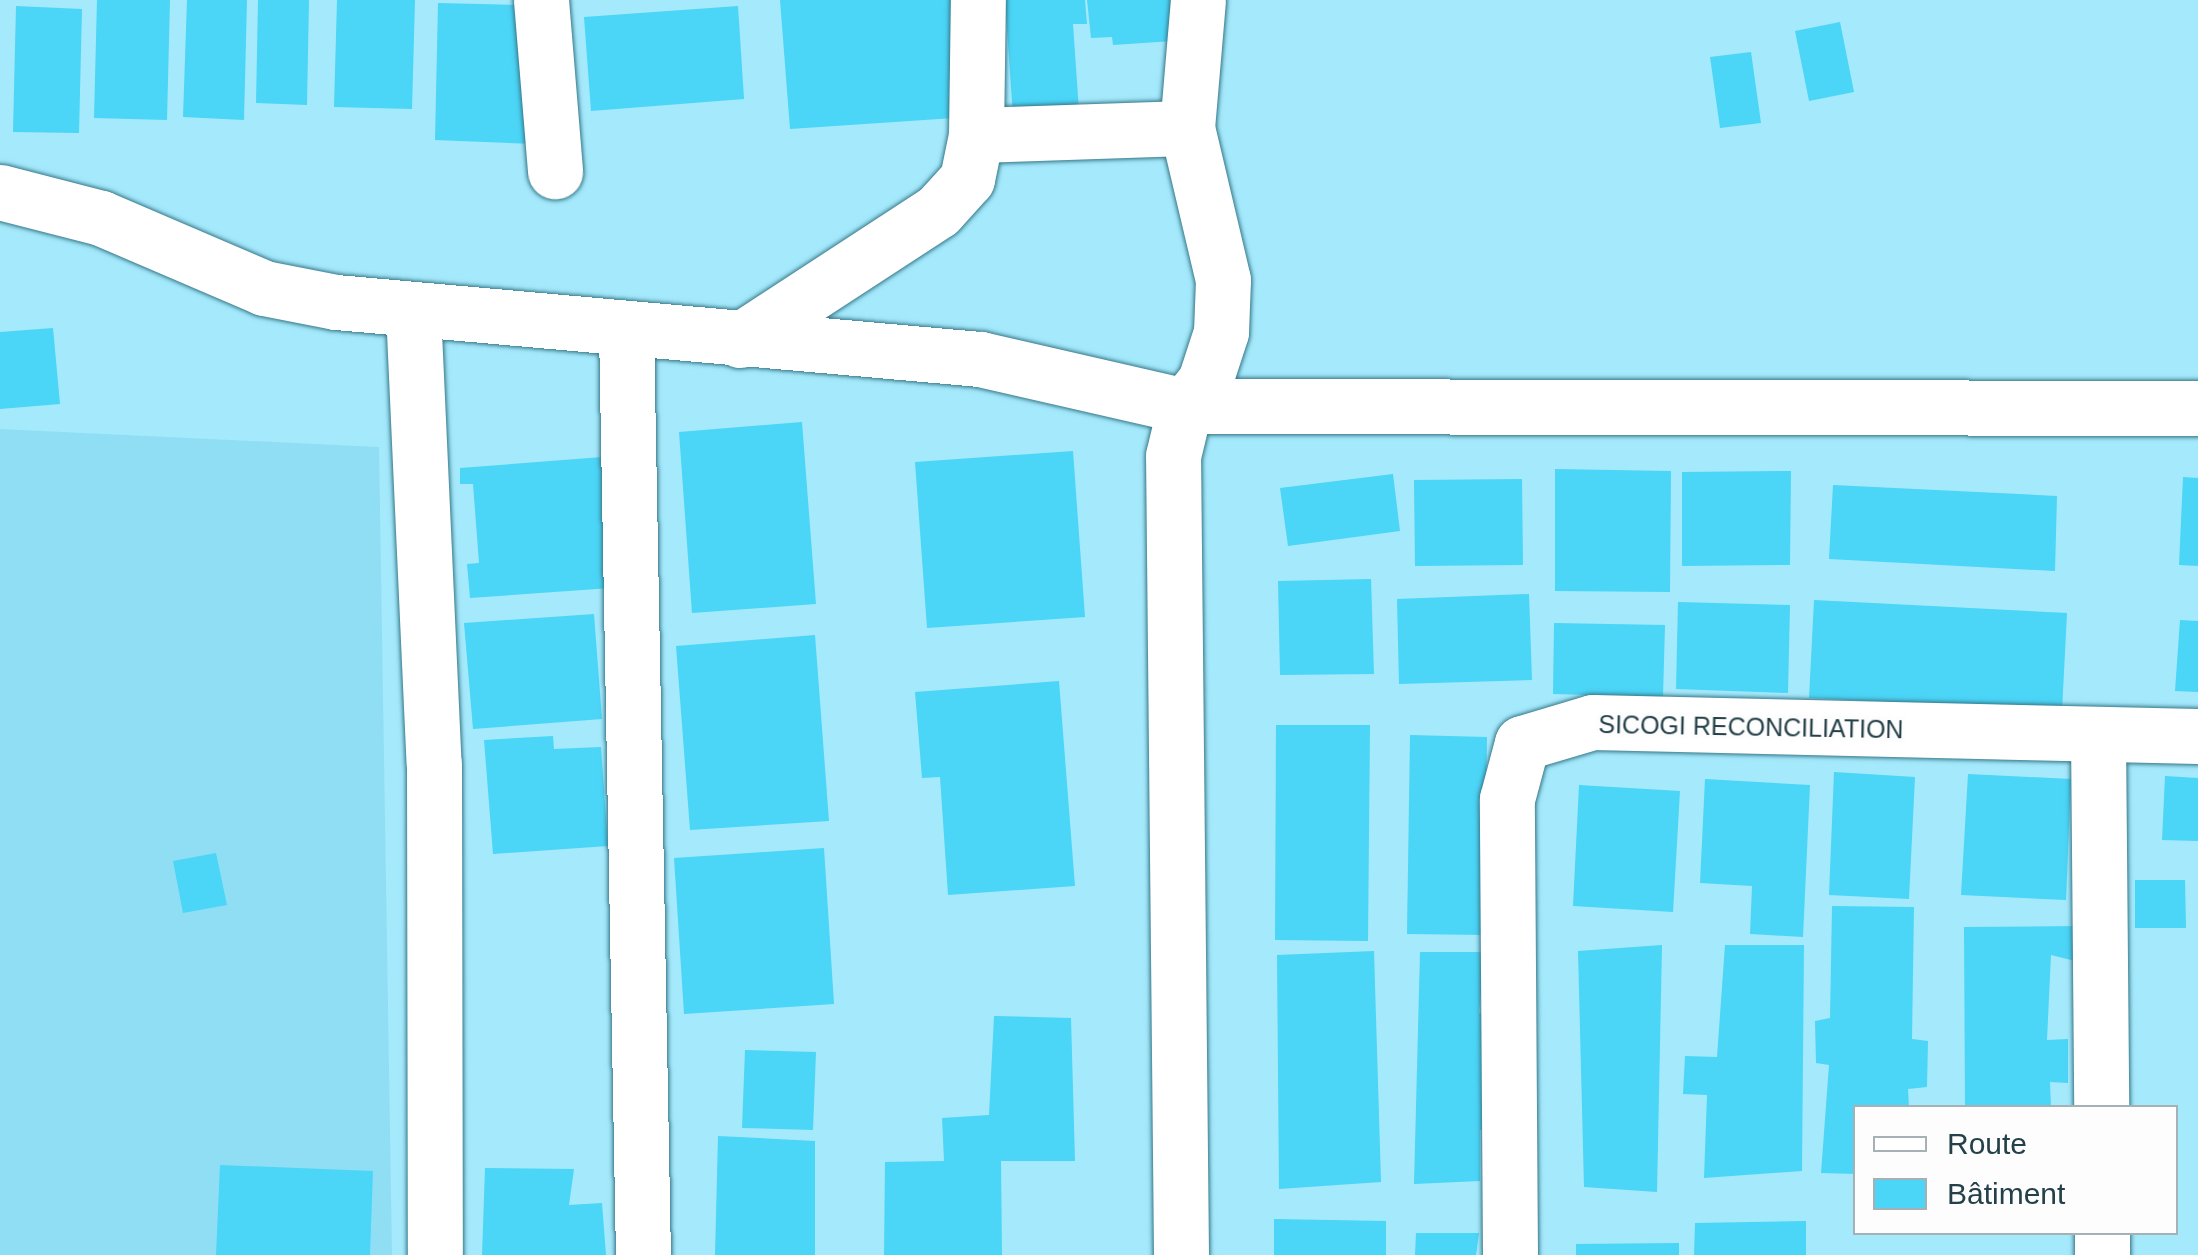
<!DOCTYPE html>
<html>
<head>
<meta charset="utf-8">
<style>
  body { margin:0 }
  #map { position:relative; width:2198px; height:1255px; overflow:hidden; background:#a5e9fc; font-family:Helvetica,sans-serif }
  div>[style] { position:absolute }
  .built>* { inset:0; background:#90def4 }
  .building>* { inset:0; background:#4bd5f7 }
  .roads { filter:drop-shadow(0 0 2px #357889) drop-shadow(0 0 2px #357889) }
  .minor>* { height:55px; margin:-27.5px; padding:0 27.5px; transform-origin:27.5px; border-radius:27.5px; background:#fff }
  span { translate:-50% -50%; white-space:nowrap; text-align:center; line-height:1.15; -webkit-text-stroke:8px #fdfdfd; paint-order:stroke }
  .street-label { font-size:25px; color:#244048 }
  .legend { position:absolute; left:1853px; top:1105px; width:325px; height:130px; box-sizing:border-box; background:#fdfdfd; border:2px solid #a6b1b5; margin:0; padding:12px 18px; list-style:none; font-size:30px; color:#244048 }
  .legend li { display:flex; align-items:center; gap:20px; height:50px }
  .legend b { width:50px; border:2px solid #a6b1b5 }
</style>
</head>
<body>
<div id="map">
  <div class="built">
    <div style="clip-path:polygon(0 429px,379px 447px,392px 1255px,0 1255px)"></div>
  </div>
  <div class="building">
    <div style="clip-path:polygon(97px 0,170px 0,167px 120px,94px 118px)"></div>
    <div style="clip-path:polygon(187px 0,247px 0,244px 120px,183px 117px)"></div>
    <div style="clip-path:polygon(258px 0,309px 0,307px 105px,256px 103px)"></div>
    <div style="clip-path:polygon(337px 0,415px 0,412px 109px,334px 107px)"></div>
    <div style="clip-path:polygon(780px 0,960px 0,969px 117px,790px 129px)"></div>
    <div style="clip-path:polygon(1005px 0,1085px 0,1087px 24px,1073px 24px,1079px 111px,1013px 116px)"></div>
    <div style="clip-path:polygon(1087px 0,1185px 0,1188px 40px,1113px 45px,1112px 37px,1091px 38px)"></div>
    <div style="clip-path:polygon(438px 3px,522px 5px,534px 144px,435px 140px)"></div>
    <div style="clip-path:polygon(16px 6px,82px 9px,79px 133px,13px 132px)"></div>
    <div style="clip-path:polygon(738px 6px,744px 99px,591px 111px,584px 17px)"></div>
    <div style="clip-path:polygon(1840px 22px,1854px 92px,1809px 101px,1795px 31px)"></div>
    <div style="clip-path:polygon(1751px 52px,1761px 123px,1720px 128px,1710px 57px)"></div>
    <div style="clip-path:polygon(53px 328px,60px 404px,0 409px,0 332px)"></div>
    <div style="clip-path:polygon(802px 422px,816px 604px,692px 613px,679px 432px)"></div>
    <div style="clip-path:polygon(1073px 451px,1085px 617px,927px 628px,915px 462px)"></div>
    <div style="clip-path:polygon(602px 457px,611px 588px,470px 598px,467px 564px,479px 563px,473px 484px,460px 484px,460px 468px)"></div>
    <div style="clip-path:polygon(1555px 469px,1671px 471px,1670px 592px,1555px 591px)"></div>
    <div style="clip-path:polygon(1791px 471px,1790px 565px,1682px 566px,1682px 472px)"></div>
    <div style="clip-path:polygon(1393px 474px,1400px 531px,1288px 546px,1280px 488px)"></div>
    <div style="clip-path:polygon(2183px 477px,2198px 478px,2198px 566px,2179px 565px)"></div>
    <div style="clip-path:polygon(1522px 479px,1523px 565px,1415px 566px,1414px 480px)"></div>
    <div style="clip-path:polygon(1833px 485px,2057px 496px,2055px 571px,1829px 559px)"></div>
    <div style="clip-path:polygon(1371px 579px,1374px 674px,1280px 675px,1278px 581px)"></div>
    <div style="clip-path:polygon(1529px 594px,1532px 680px,1399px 684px,1397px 599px)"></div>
    <div style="clip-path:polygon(1814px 600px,2067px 613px,2062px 711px,1809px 698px)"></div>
    <div style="clip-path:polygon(1678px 602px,1790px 605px,1788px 693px,1676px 689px)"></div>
    <div style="clip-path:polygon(594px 614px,602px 719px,473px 729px,464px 623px)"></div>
    <div style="clip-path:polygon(2180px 620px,2198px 621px,2198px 692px,2175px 691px)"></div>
    <div style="clip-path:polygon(1554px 623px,1665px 625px,1663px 697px,1553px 694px)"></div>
    <div style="clip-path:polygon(815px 635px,829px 821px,690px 830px,676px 646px)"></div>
    <div style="clip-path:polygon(1059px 681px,1075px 886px,948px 895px,940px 777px,922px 778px,915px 692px)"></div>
    <div style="clip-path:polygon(1276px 725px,1370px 725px,1368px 941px,1275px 940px)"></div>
    <div style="clip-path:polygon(1410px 735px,1487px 737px,1484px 935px,1407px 934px)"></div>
    <div style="clip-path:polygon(553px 736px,554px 749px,601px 747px,608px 846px,493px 854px,484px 740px)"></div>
    <div style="clip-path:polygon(1834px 772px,1915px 777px,1909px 899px,1829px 895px)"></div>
    <div style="clip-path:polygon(1968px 774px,2071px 779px,2066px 900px,1961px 895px)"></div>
    <div style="clip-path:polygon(2165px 776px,2198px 778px,2198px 841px,2162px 840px)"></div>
    <div style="clip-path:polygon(1705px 779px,1810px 785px,1803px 937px,1750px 934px,1752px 886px,1700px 883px)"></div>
    <div style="clip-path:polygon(1579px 785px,1680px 791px,1673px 912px,1573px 906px)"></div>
    <div style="clip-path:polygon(824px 848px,834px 1004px,684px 1014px,674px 858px)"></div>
    <div style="clip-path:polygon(216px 853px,227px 905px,183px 913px,173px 861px)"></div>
    <div style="clip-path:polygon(2135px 880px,2185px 880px,2186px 928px,2135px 928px)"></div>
    <div style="clip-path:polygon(1832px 906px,1914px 907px,1912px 1039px,1928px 1041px,1927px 1087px,1908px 1089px,1909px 1108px,1856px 1108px,1856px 1174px,1821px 1173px,1829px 1065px,1816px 1063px,1815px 1021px,1830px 1018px)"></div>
    <div style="clip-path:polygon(2079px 926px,2079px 962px,2051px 955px,2047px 1040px,2068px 1039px,2068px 1083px,2050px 1082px,2051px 1108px,1965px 1108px,1964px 927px)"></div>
    <div style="clip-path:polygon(1662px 945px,1657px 1192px,1584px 1187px,1578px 951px)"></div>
    <div style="clip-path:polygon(1725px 945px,1804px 945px,1802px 1171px,1704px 1178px,1707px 1095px,1683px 1094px,1685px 1056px,1717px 1057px)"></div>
    <div style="clip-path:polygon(1374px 951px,1381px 1182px,1279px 1189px,1277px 955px)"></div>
    <div style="clip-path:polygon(1420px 952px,1485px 952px,1479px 1013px,1500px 1016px,1502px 1126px,1480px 1130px,1480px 1181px,1414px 1184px)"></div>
    <div style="clip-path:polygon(994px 1016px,1071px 1018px,1075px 1161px,1001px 1161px,1002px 1255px,884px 1255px,885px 1162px,944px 1161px,942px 1118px,989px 1115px)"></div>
    <div style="clip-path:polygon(745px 1050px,816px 1052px,813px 1130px,742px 1128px)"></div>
    <div style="clip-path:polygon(718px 1136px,815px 1141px,815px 1255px,715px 1255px)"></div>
    <div style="clip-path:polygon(220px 1165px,373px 1171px,370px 1255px,216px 1255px)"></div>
    <div style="clip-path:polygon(485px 1168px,574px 1169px,569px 1205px,602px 1203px,606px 1255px,482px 1255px)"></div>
    <div style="clip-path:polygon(1274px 1219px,1386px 1221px,1386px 1255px,1274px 1255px)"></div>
    <div style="clip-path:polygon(1806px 1221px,1806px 1255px,1694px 1255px,1695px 1223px)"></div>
    <div style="clip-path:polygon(1416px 1233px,1479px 1233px,1476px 1255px,1415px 1255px)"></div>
    <div style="clip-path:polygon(1679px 1243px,1679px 1255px,1576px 1255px,1576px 1244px)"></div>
  </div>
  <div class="roads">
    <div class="minor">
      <div style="left:541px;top:0;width:172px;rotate:85.3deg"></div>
      <div style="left:976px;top:135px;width:211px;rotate:-1.9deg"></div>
      <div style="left:0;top:192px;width:104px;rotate:14.4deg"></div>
      <div style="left:101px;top:218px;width:177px;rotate:23.2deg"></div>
      <div style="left:264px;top:288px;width:73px;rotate:11deg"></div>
      <div style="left:336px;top:302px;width:647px;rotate:5.06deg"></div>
      <div style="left:980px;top:359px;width:210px;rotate:12.9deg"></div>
      <div style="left:1185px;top:406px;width:1013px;rotate:0.11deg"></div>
      <div style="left:413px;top:310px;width:454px;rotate:87.4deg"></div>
      <div style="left:434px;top:764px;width:491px;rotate:89.9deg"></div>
      <div style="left:626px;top:330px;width:925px;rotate:88.95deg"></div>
      <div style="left:740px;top:340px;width:236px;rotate:-33.1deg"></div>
      <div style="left:938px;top:211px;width:43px;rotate:-47.8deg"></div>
      <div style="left:967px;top:179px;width:45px;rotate:-78.4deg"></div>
      <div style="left:976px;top:135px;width:135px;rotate:-89.2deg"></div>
      <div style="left:2098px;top:734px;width:374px;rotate:89.5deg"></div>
      <div style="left:2102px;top:1232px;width:23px;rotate:90deg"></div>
      <div style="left:1181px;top:1255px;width:799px;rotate:-90.57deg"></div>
      <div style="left:1173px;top:456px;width:51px;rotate:-76.5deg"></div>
      <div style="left:1185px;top:406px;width:32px;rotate:-51deg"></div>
      <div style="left:1205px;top:381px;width:52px;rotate:-71.9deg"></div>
      <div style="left:1221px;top:332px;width:52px;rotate:-87.8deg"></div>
      <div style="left:1223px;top:280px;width:156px;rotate:-103.3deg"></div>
      <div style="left:1187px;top:128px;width:128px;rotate:-85.1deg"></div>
      <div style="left:1510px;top:1255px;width:456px;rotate:-90.4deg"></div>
      <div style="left:1507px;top:799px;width:58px;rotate:-75deg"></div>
      <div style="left:1522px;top:743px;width:74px;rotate:-16.5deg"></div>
      <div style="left:1593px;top:722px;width:605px;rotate:1.33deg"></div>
    </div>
  </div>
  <div class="street-label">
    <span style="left:1751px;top:727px;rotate:1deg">SICOGI RECONCILIATION</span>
  </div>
  <ul class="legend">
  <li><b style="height:12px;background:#fff"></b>Route</li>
  <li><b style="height:28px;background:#4bd5f7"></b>Bâtiment</li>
  </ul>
</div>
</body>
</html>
